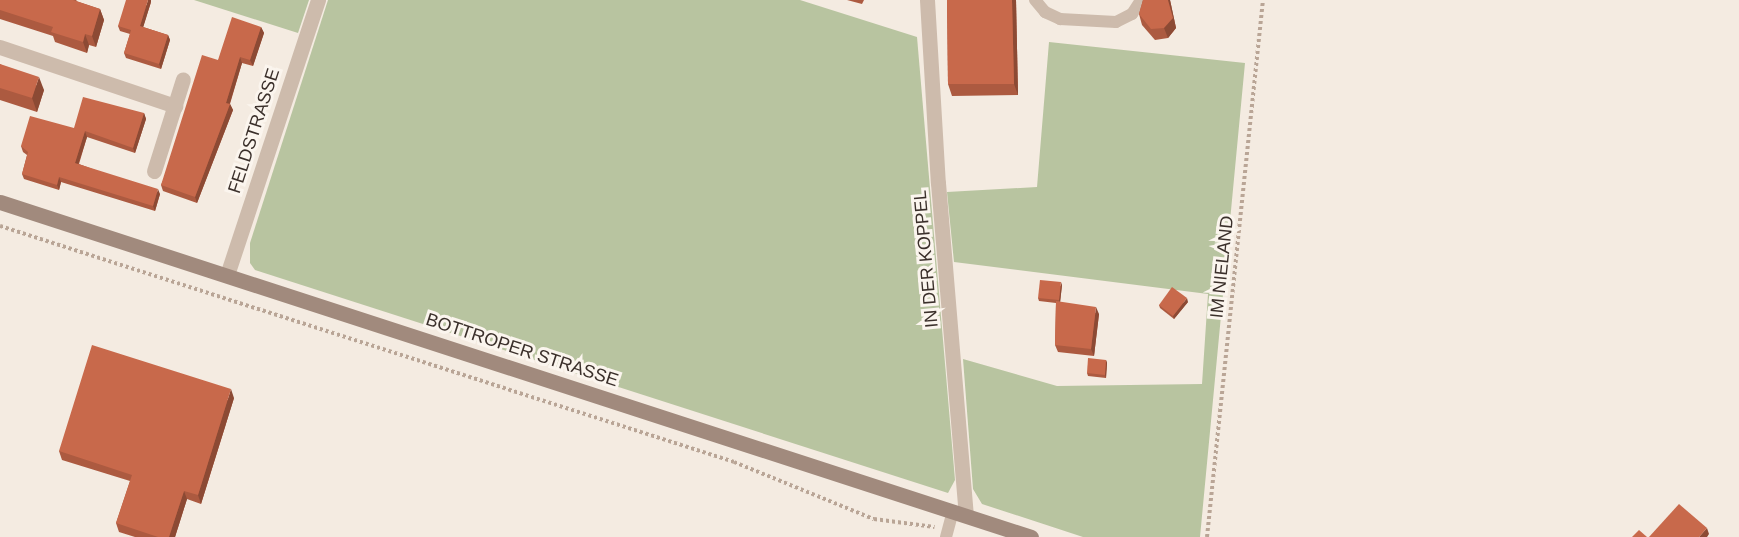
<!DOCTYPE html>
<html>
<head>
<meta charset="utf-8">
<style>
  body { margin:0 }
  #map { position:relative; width:1739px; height:537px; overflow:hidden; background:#f4ebe1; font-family:Arial,sans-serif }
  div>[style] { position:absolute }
  .green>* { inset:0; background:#b8c4a0 }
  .path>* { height:4px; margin-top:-2px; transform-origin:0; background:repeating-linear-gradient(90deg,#b9a596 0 3px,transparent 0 6px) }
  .lane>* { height:12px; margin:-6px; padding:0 6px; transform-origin:6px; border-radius:6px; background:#cdbbac }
  .street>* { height:15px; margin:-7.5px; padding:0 7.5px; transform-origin:7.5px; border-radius:7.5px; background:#cdbbac }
  .secondary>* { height:15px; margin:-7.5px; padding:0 7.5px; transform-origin:7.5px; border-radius:7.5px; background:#a18a7d }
  .wall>* { inset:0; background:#ac5a40 }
  .shaded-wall>* { inset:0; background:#8c4a34 }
  .building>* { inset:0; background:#c8694b }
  span { translate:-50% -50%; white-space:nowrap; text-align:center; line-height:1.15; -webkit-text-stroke:6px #fbf5ee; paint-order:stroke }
  .street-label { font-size:18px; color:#3b302b }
</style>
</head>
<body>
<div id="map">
  <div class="green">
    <div style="clip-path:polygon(194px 0,309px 0,298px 33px)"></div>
    <div style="clip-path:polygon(328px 0,800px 0,917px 37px,955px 480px,948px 493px,255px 270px,250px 263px,250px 243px)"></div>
    <div style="clip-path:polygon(1049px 42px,1245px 63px,1200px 537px,1083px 537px,982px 504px,973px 489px,963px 359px,1057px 386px,1202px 384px,1208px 294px,954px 262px,947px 192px,1037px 187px)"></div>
  </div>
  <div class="path">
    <div style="left:0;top:226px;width:771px;rotate:17.82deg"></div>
    <div style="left:734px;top:462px;width:151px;rotate:22.2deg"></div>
    <div style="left:874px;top:519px;width:61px;rotate:7.6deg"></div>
    <div style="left:1207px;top:537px;width:540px;rotate:-84.05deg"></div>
  </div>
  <div class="lane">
    <div style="left:1035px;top:0;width:16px;rotate:50deg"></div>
    <div style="left:1045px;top:12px;width:17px;rotate:25deg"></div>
    <div style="left:1060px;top:19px;width:56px;rotate:3.1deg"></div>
    <div style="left:1116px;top:22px;width:18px;rotate:-27deg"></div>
    <div style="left:1132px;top:14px;width:17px;rotate:-57deg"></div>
    <div style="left:946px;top:537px;width:27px;rotate:-75deg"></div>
  </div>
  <div class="street">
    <div style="left:927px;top:0;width:183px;rotate:86.6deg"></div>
    <div style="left:938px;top:183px;width:333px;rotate:85.2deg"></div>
    <div style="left:0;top:47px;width:185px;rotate:18.6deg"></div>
    <div style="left:154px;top:171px;width:96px;rotate:-72.5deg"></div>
    <div style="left:227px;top:275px;width:290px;rotate:-71.7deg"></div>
  </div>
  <div class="secondary">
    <div style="left:0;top:202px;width:1084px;rotate:18deg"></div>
  </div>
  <div class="wall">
    <div style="clip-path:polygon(0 0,77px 0,76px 1px,100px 9px,104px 20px,96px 47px,89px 45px,87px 53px,55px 42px,53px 36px,0 19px)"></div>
    <div style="clip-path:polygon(847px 0,864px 0,862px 4px)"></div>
    <div style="clip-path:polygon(947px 0,1016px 0,1018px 95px,952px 96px,948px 84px)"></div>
    <div style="clip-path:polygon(1143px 0,1170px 0,1176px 28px,1168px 38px,1155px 40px,1142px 25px,1139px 14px)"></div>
    <div style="clip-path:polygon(151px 2px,143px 27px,168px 35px,170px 40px,161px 69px,126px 58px,124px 53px,130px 34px,120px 31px,118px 26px)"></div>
    <div style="clip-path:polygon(261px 27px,264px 33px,253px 66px,242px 63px,230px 104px,233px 110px,197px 203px,163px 191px,161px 185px,218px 60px)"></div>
    <div style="clip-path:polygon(0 64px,44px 90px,37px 112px,0 100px)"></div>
    <div style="clip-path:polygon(144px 113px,146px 119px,135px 153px,87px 137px,79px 164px,160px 194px,155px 211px,61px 182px,59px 190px,24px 179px,22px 174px,27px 155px,23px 152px,21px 146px,74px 128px)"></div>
    <div style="clip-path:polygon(1062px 285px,1060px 302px,1099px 314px,1094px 356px,1058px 352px,1055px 345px,1056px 303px,1039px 301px,1038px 298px)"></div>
    <div style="clip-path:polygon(1188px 302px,1174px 319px,1160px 308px,1159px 305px)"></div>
    <div style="clip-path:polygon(1106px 360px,1107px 363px,1106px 378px,1088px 376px,1087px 373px)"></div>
    <div style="clip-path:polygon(234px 398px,201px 504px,187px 499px,175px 537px,135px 537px,119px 532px,116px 523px,130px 481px,62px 460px,59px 451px)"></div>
  </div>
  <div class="shaded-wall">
    <div style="clip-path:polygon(148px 0,151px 0,151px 2px,142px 31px,140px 26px)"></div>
    <div style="clip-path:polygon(1012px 0,1016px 0,1018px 95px,1014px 84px)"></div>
    <div style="clip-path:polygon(1168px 0,1170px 0,1176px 28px,1168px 38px,1164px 28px)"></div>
    <div style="clip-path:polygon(100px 9px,104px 20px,96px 47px,92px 36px)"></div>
    <div style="clip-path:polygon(261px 27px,264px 33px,253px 66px,250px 60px)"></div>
    <div style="clip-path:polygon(85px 34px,89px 45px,87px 53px,83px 42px)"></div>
    <div style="clip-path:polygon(168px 35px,170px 40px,161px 69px,159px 64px)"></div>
    <div style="clip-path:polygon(240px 57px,242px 63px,228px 109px,226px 103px)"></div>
    <div style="clip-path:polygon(39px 77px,44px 90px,37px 112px,32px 98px)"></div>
    <div style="clip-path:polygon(230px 104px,233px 110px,197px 203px,195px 197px)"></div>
    <div style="clip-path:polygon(144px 113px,146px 119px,135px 153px,133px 148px)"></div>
    <div style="clip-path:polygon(85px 131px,87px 137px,77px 168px,75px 163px)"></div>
    <div style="clip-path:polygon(59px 177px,61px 182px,59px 190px,57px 185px)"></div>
    <div style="clip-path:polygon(158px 189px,160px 194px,155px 211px,153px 206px)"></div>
    <div style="clip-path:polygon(1061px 282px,1062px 285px,1060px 303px,1059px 300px)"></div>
    <div style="clip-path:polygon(1187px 298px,1188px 302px,1174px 319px,1173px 316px)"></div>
    <div style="clip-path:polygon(1096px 307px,1099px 314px,1094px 356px,1091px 349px)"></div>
    <div style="clip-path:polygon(1106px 360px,1107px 363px,1106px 378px,1105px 375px)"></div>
    <div style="clip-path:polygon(231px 389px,234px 398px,201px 504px,198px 495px)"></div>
    <div style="clip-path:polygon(184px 491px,187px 499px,175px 537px,169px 537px)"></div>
    <div style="clip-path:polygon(1707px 528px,1709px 534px,1707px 537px,1699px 537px)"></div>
  </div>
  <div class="building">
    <div style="clip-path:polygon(0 0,73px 0,100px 9px,92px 36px,85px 34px,83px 42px,51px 32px,53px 27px,0 10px)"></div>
    <div style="clip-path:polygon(126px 0,148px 0,140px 26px,168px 35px,159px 64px,124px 53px,131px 30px,118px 26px)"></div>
    <div style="clip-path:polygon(947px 0,1012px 0,1014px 84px,948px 84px)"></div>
    <div style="clip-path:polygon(1143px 0,1168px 0,1173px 18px,1164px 28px,1151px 29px,1139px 14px)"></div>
    <div style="clip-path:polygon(232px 17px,261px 27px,250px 60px,240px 57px,226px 103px,230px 104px,195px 197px,161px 185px,202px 55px,218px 60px)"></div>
    <div style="clip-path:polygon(0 64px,39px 77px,32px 98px,0 88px)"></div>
    <div style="clip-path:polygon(83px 97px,144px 113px,133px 148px,85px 131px,75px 163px,158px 189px,153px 206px,59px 177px,57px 185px,22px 174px,28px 152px,21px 146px,30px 116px,74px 128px)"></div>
    <div style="clip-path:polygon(1040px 280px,1061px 282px,1059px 300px,1038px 298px)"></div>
    <div style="clip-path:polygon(1172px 287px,1187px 298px,1173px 316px,1159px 305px)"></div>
    <div style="clip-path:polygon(1056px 301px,1096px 307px,1091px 349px,1055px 345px)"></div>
    <div style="clip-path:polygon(92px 345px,231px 389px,198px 495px,184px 491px,169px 537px,158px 537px,116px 523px,132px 475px,59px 451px)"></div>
    <div style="clip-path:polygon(1088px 358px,1106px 360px,1105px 375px,1087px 373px)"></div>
    <div style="clip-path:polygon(1679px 504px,1707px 528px,1699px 537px,1649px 537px)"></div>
    <div style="clip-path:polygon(1639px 530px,1647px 537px,1632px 537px)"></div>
  </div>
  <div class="street-label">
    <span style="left:254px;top:131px;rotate:-72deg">FELDSTRASSE</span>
    <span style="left:926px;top:259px;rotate:-95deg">IN DER KOPPEL</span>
    <span style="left:1222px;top:267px;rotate:-84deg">IM NIELAND</span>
    <span style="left:522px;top:350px;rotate:18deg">BOTTROPER STRASSE</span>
  </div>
</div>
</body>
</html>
